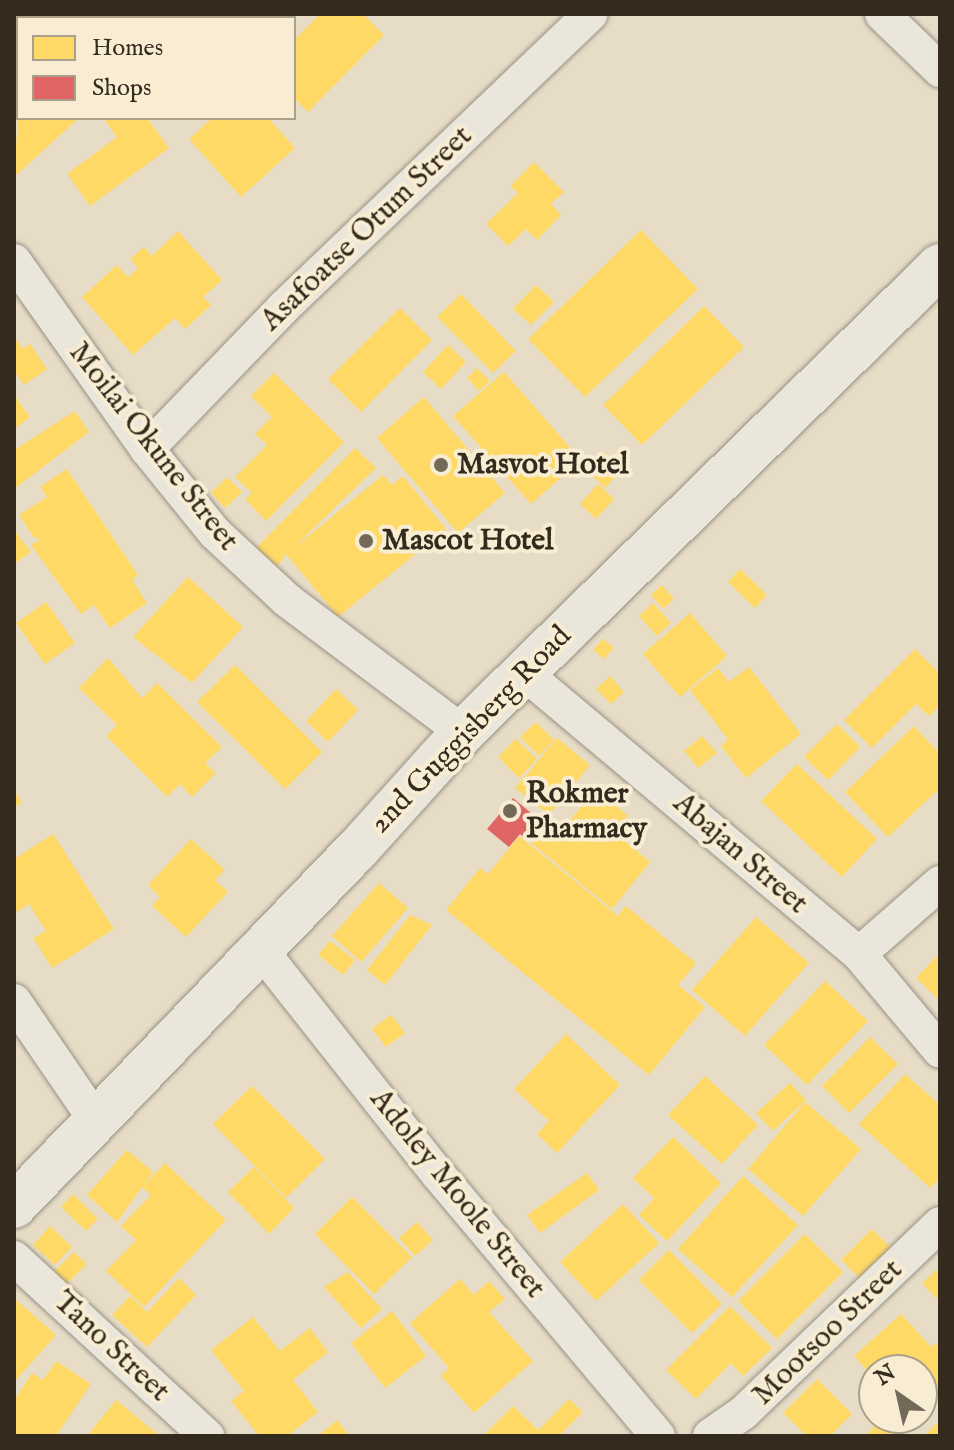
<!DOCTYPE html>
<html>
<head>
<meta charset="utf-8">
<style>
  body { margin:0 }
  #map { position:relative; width:954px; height:1450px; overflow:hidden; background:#e7ddc7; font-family:"IM FELL English",serif }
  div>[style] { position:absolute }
  .homes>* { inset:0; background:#ffd966 }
  .shops>* { inset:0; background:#e06666 }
  .roads { filter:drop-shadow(0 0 2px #999284) drop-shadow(0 0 2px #999284) }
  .minor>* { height:34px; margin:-17px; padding:0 17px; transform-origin:17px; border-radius:17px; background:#ebe6db }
  .secondary>* { height:44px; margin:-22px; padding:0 22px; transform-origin:22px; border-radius:22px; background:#ebe6db }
  .dots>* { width:22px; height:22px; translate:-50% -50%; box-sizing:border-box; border:4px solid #f8edd2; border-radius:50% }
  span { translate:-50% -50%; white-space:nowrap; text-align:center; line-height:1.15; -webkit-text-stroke:8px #f8edd2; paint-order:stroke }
  .street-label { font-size:30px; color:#342a1d }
  .poi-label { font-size:30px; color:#342a1d; font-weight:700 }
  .left { translate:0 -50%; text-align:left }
  .frame { position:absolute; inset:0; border:16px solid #342a1d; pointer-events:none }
  .legend { position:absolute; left:16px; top:16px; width:280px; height:104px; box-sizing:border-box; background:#f8edd2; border:2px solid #aa9f8a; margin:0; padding:10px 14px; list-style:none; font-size:24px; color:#342a1d }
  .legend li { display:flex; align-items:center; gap:16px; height:40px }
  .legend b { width:40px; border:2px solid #aa9f8a }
  .north { position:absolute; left:858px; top:1354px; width:80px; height:80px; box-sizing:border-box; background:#f8edd2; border:2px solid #aa9f8a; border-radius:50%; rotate:326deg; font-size:22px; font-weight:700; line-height:32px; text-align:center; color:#342a1d }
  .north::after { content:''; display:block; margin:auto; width:28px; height:36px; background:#736958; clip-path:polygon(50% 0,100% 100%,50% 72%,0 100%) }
</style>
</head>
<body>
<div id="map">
  <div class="homes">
    <div style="clip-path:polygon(137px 14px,223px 14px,136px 18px)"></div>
    <div style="clip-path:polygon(320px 14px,363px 14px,384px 35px,308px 112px,294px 98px,294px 40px)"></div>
    <div style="clip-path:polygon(18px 67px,18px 111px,14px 115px,14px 71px)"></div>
    <div style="clip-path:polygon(18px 118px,79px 118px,14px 177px)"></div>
    <div style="clip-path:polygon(109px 118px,147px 118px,169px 148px,90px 206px,67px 174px,117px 137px,105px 121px)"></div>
    <div style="clip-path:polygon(212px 118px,268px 118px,295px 148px,241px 197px,189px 139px)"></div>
    <div style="clip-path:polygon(534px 162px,564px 192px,551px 204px,561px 215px,537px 240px,526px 229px,508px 246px,486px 224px,518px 193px,510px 186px)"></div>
    <div style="clip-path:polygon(641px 230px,698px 289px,585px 397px,528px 339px)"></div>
    <div style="clip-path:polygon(178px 231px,222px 280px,203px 297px,211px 305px,185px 329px,175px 318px,133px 355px,82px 297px,117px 265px,128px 277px,138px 268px,130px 259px,144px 247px,152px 256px)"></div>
    <div style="clip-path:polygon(536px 285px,554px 302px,531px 325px,513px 309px)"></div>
    <div style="clip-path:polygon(461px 294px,516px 351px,493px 373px,437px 317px)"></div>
    <div style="clip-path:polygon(704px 306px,744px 347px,642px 445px,603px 405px)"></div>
    <div style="clip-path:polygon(400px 308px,432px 340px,361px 412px,328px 379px)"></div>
    <div style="clip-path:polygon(14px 337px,23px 349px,30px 344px,47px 369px,24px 385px,14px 371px)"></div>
    <div style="clip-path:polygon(448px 345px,466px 362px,441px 389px,423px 372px)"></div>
    <div style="clip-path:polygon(477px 368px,490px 381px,479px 391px,467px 378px)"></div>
    <div style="clip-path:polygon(504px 372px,581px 460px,531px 504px,453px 416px)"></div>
    <div style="clip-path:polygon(274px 373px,344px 442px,266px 521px,245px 499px,252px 493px,235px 477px,267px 445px,255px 434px,272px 417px,251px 396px)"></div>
    <div style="clip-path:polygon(14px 395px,30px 417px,14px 429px)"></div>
    <div style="clip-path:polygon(424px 397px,505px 493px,458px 533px,377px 438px)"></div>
    <div style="clip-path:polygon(75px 411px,89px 432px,14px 489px,14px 450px)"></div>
    <div style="clip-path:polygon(355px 448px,376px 468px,291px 550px,383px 475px,392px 485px,403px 476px,446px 529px,338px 617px,286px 554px,275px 569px,255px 549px)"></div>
    <div style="clip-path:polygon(606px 453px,623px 469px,605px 488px,589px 472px)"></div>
    <div style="clip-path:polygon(67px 469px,138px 575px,132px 580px,147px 603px,110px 628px,94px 605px,81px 614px,31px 545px,41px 539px,34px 538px,19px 515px,47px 497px,40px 487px)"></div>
    <div style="clip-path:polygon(227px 477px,242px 492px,225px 508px,211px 493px)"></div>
    <div style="clip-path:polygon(598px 484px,614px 499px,596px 519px,580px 504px)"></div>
    <div style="clip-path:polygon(14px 530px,31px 552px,14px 564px)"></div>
    <div style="clip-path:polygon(740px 569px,767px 595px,755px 608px,728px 582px)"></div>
    <div style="clip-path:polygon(188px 577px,243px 627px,192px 683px,133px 637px)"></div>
    <div style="clip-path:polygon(662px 585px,674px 599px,663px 609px,651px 595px)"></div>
    <div style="clip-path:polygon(46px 602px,75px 643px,45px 664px,16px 623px)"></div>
    <div style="clip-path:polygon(653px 603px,671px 623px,657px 636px,639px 616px)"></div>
    <div style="clip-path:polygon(690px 613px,727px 656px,680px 697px,643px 654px)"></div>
    <div style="clip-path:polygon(603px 639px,614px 648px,604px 659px,593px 650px)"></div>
    <div style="clip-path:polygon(915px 649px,940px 674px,940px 705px,929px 716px,916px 704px,872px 748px,844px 720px)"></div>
    <div style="clip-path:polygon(108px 658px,142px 698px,157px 683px,222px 747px,205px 763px,216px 773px,192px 797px,180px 784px,167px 797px,106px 736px,117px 725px,79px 688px)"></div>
    <div style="clip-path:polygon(235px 665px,322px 752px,285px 789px,197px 702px)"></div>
    <div style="clip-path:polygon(749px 667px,801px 734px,746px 778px,721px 746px,728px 739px,690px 690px,718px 668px,729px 682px)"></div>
    <div style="clip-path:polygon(610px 676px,624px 692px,611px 704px,596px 689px)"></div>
    <div style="clip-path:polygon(336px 689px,358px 710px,328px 742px,306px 721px)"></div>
    <div style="clip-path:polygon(536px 722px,554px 740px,539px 756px,520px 737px)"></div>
    <div style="clip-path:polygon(837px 724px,860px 747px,828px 780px,804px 757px)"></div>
    <div style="clip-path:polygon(914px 726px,940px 754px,940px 788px,888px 837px,845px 792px)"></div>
    <div style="clip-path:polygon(702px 736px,717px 753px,698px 768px,684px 751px)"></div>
    <div style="clip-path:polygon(557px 738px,590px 765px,549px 815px,515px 788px)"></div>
    <div style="clip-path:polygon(516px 739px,537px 759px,519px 778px,498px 757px)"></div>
    <div style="clip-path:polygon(797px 764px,877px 839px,842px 877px,761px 801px)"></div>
    <div style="clip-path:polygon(596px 789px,628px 816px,615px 833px,650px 862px,612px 909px,531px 843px,542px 829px,554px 839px)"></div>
    <div style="clip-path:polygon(14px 791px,22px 802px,14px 808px)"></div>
    <div style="clip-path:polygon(53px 834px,114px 929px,52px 968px,33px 938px,46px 931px,29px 904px,17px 912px,14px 907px,14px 859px)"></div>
    <div style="clip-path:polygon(519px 836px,618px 916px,626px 906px,696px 963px,678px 985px,705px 1007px,649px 1075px,446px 910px,480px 868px,488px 874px)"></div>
    <div style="clip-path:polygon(191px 839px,225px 870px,215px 880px,228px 892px,186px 937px,152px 906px,160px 897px,148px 885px)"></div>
    <div style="clip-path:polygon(379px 883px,408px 908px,361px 962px,332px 936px)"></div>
    <div style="clip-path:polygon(410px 915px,432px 925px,385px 985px,367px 970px)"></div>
    <div style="clip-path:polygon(756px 917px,809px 963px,745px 1036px,692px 990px)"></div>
    <div style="clip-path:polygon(330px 941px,355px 960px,343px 975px,318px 955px)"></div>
    <div style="clip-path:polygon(940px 953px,940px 1001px,916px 978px)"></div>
    <div style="clip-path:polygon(825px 981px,868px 1021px,807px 1085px,764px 1045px)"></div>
    <div style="clip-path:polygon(391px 1015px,405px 1033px,386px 1047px,372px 1029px)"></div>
    <div style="clip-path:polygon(566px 1034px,620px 1085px,557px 1153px,537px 1134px,549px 1121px,514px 1089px)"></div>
    <div style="clip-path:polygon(870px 1037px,898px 1064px,849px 1113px,822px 1086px)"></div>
    <div style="clip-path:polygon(905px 1074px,940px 1105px,940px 1178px,930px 1188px,859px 1124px)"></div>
    <div style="clip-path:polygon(705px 1076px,758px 1125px,722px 1164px,668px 1115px)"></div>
    <div style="clip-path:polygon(790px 1083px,806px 1100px,773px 1131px,756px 1113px)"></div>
    <div style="clip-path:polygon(252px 1086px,325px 1159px,286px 1198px,213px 1124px)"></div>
    <div style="clip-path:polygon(805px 1102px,861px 1149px,803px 1216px,748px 1169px)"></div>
    <div style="clip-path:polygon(673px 1137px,721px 1183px,667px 1241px,639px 1215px,654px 1198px,633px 1178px)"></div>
    <div style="clip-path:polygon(127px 1150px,153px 1172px,117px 1222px,87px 1195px)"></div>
    <div style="clip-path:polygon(165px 1163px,226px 1220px,144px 1307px,106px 1271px,136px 1240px,121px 1226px,151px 1195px,142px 1187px)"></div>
    <div style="clip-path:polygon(254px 1167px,294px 1208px,269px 1234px,228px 1192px)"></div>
    <div style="clip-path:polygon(587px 1173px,599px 1190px,540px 1233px,527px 1215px)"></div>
    <div style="clip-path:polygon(743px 1176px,798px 1225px,732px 1297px,678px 1249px)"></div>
    <div style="clip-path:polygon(73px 1194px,98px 1219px,86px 1231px,61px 1207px)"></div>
    <div style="clip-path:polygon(352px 1197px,412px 1257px,374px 1294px,315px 1234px)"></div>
    <div style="clip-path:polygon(623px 1204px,659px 1243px,596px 1301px,560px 1262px)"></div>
    <div style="clip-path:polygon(417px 1222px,433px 1240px,415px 1256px,399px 1238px)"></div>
    <div style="clip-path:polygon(50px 1226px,72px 1247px,55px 1265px,33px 1245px)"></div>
    <div style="clip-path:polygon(872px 1229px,891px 1248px,861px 1279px,841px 1260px)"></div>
    <div style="clip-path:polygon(805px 1234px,843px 1272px,777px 1339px,738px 1301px)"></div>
    <div style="clip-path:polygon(669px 1250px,722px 1304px,692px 1333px,639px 1280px)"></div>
    <div style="clip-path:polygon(74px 1252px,87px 1264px,61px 1289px,48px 1277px)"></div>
    <div style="clip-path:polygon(940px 1267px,940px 1302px,922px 1283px)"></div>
    <div style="clip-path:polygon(348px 1272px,382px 1309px,361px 1328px,324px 1287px)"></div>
    <div style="clip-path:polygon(179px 1278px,196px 1295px,147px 1347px,112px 1315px,130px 1296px,147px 1312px)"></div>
    <div style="clip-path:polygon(460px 1279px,474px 1295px,489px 1281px,505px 1299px,489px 1312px,533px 1361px,474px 1413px,441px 1376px,449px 1368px,410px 1323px)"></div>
    <div style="clip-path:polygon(14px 1298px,56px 1335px,14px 1382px)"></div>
    <div style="clip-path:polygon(730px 1306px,772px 1348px,743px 1376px,731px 1363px,696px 1399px,666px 1370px)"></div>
    <div style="clip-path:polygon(392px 1311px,426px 1356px,385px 1388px,351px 1343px)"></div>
    <div style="clip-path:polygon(901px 1314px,931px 1347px,935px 1343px,940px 1349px,940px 1398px,922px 1414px,922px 1370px,874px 1370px,874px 1378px,854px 1356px)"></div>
    <div style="clip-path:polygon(253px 1317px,280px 1351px,310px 1328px,328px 1352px,293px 1380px,318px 1412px,287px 1436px,259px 1436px,231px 1401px,244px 1391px,211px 1350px)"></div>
    <div style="clip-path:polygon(56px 1361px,91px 1384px,56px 1436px,14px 1436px,14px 1400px,32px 1373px,43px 1380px)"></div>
    <div style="clip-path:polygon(817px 1379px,852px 1414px,830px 1436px,807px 1436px,783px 1413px)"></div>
    <div style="clip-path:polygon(569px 1399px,583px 1412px,559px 1436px,483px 1436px,513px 1406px,538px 1430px)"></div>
    <div style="clip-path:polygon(116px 1400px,160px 1436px,87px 1436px)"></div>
    <div style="clip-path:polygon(337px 1420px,350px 1436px,318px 1436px)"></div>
    <div style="clip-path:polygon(881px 1420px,898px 1436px,865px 1436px)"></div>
    <div style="clip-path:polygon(940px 1420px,940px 1436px,924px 1436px)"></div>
  </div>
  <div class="shops">
    <div style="clip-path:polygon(513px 798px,543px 823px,528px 841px,520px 834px,509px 847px,487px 829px)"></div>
  </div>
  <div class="roads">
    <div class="minor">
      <div style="left:882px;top:14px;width:81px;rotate:44deg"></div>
      <div style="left:14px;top:26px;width:6px;rotate:-45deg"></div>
      <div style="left:14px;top:261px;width:230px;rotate:54.7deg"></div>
      <div style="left:147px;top:449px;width:108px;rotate:51deg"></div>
      <div style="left:215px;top:533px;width:98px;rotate:42.9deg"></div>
      <div style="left:287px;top:600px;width:220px;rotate:36.9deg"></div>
      <div style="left:147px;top:449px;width:197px;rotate:-46deg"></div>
      <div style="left:284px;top:307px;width:424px;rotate:-43.7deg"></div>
      <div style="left:524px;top:673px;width:437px;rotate:40deg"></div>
      <div style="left:859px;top:954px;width:126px;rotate:50.1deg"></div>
      <div style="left:260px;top:949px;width:287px;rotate:51.7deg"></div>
      <div style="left:438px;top:1174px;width:342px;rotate:50deg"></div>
      <div style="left:859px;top:954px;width:108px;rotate:-41.2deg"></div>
      <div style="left:14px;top:1001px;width:147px;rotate:55.6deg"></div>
      <div style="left:14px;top:1258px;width:263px;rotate:42.7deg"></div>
      <div style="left:710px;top:1436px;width:40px;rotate:-34.9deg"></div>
      <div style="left:743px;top:1413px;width:273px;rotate:-43.8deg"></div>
    </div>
    <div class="secondary">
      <div style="left:14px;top:1206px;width:493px;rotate:-46.1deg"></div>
      <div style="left:356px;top:851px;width:160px;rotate:-48deg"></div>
      <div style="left:463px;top:732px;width:667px;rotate:-44.33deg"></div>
    </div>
  </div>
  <div class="dots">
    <div style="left:441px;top:465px;background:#736958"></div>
    <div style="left:366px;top:541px;background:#736958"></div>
    <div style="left:510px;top:811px;background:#736958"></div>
  </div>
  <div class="street-label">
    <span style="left:367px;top:229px;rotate:-44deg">Asafoatse Otum Street</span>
    <span style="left:153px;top:447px;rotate:52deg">Moilai Okune Street</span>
    <span style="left:471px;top:730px;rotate:-46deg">2nd Guggisberg Road</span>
    <span style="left:740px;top:854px;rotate:41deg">Abajan Street</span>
    <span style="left:457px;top:1194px;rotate:51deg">Adoley Moole Street</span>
    <span style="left:828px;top:1333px;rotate:-44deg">Mootsoo Street</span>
    <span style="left:111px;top:1347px;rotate:43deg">Tano Street</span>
  </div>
  <div class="poi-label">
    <span class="left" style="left:457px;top:465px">Masvot Hotel</span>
    <span class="left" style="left:382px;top:541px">Mascot Hotel</span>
    <span class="left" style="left:526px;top:811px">Rokmer<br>Pharmacy</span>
  </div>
  <div class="frame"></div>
  <ul class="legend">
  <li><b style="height:22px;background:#ffd966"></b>Homes</li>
  <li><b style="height:22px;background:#e06666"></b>Shops</li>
  </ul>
  <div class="north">N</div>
</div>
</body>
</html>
